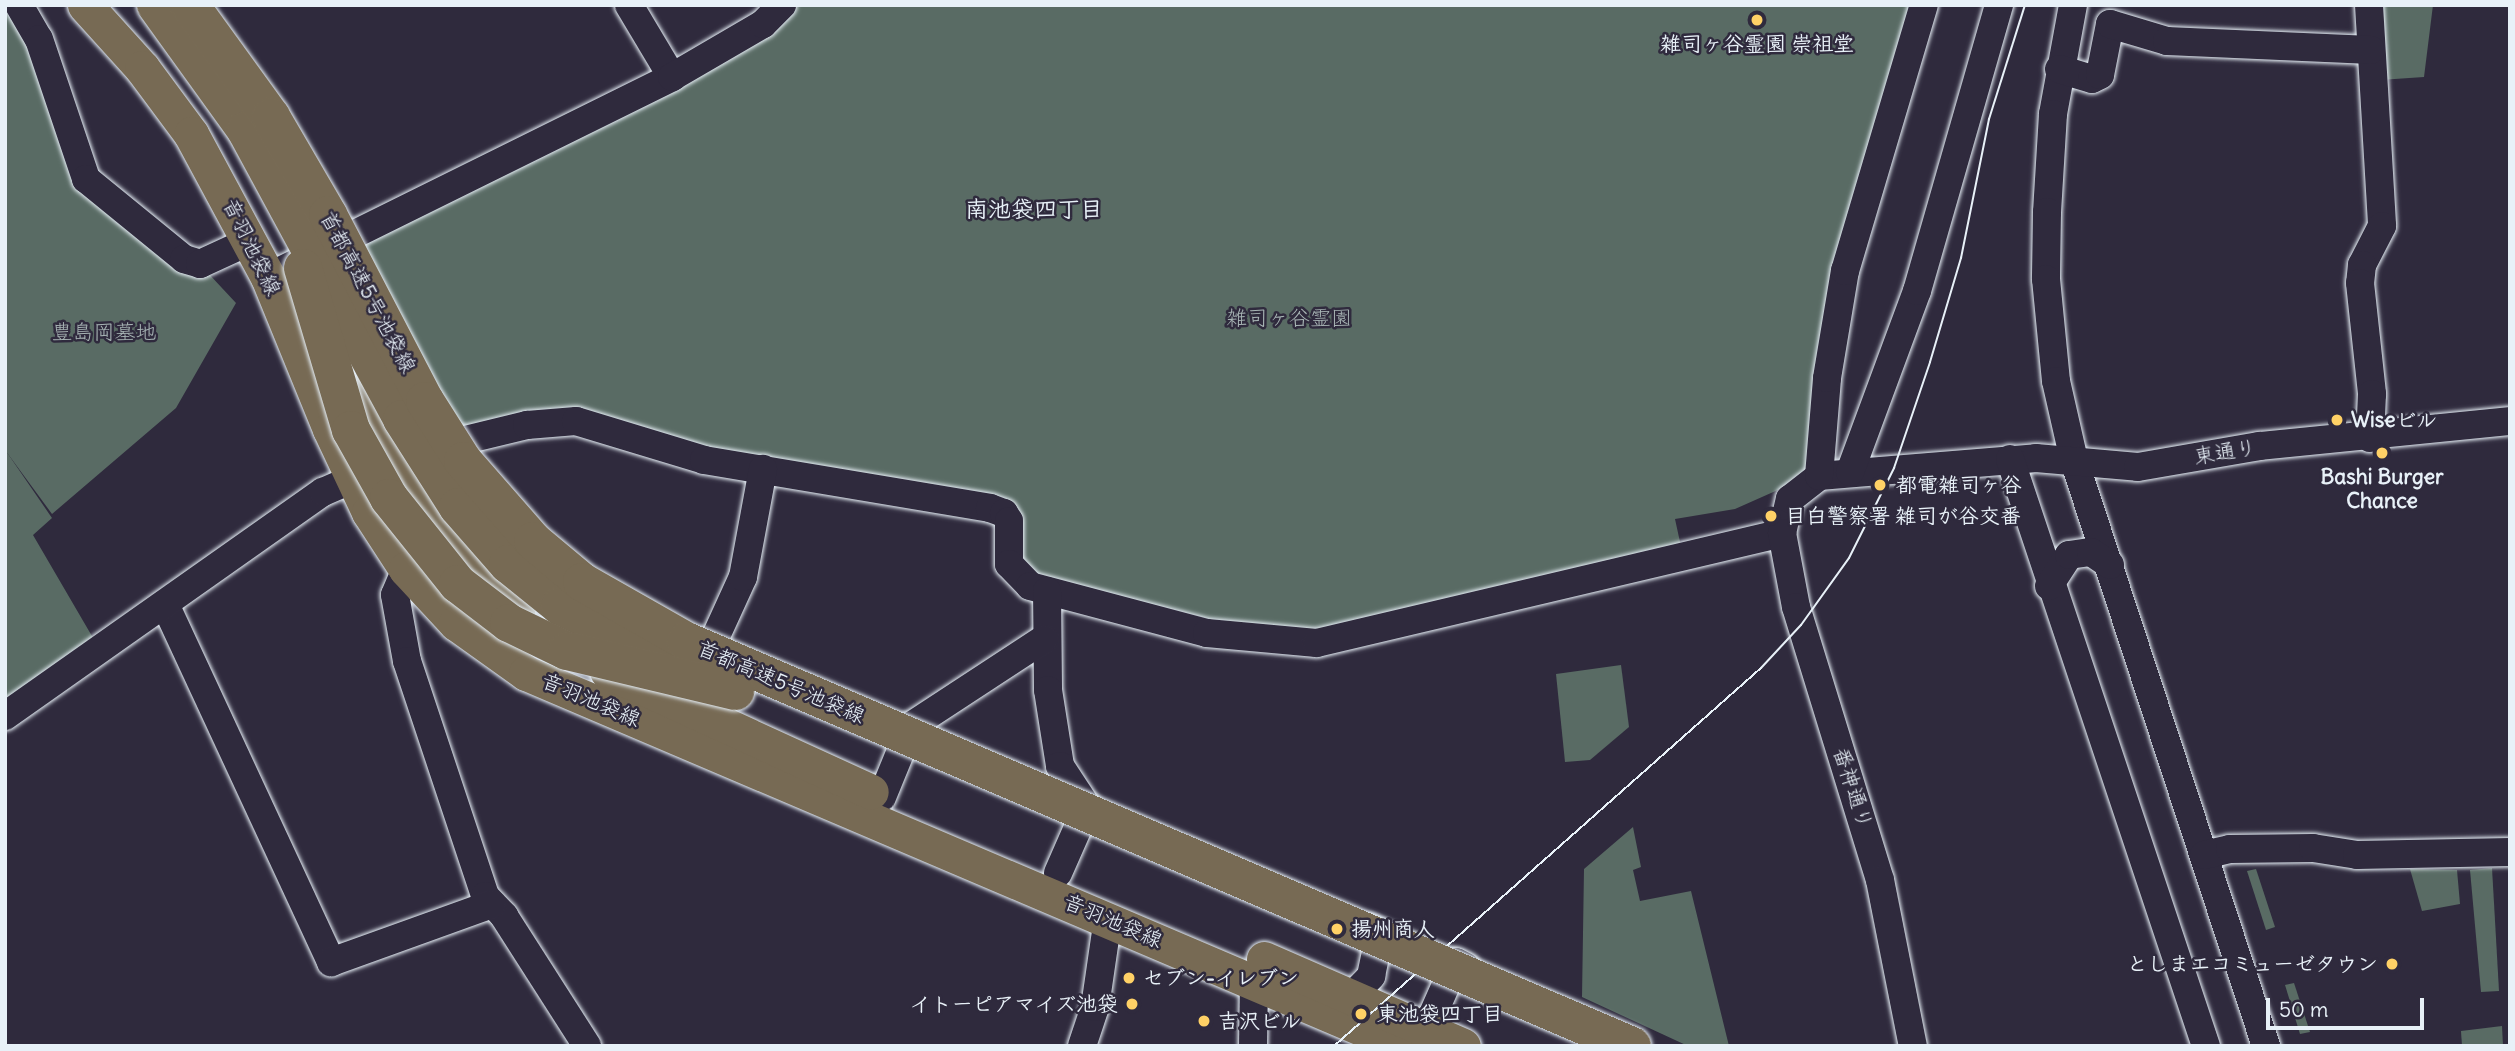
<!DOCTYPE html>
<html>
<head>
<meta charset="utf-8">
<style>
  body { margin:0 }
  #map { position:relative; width:2515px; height:1051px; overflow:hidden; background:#2f2a3d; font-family:Delius,"Klee One",sans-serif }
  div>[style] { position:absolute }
  .green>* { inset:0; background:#596b64 }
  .roads { filter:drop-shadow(0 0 2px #e8f1f8) drop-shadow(0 0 2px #e8f1f8) }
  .minor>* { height:28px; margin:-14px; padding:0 14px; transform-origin:14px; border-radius:14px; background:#2f2a3d }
  .major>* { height:35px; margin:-17.5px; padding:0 17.5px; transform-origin:17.5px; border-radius:17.5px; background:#776a54 }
  .tram>* { height:2px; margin:-1px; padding:0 1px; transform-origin:1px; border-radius:1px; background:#e8f1f8 }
  .bridges { filter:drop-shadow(0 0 2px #e8f1f8) drop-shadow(0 0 2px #e8f1f8) }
  .highway-bridge>* { height:38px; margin:-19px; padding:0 19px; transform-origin:19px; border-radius:19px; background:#776a54 }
  .dots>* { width:19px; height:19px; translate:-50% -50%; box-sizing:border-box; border:4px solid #2f2a3d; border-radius:50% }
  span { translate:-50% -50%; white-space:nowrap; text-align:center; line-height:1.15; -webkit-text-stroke:5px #2f2a3d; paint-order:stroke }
  .poi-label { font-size:21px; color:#e8f1f8; font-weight:700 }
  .left { translate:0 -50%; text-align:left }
  .right { translate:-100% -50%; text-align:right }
  .street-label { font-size:21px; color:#e8f1f8 }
  .park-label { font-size:21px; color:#a8b5b5 }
  .neighbourhood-label { font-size:23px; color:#e8f1f8; font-weight:700 }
  .frame { position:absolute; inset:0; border:7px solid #e8f1f8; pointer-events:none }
  .scale { position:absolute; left:2266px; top:998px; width:158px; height:32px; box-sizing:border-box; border:4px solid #e8f1f8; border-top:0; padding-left:9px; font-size:21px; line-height:24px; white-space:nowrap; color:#e8f1f8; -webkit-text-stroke:5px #2f2a3d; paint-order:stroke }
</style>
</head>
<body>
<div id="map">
  <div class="green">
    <div style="clip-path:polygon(5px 5px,32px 45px,80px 185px,208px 273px,236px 303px,176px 408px,52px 514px,5px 450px)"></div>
    <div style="clip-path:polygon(782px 5px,1910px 5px,1805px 478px,1735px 509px,1675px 519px,1680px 542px,1675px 553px,1316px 637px,1245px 628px,1020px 570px,1017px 523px,697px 452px,574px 414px,463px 432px,359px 240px)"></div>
    <div style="clip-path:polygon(2377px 5px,2433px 5px,2424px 77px,2380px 80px)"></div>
    <div style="clip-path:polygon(6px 451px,52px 518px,33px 535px,96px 643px,5px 708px)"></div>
    <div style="clip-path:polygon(1621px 665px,1629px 727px,1590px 760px,1565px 762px,1556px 674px)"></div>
    <div style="clip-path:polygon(1633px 827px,1641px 867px,1633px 870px,1640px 901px,1691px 891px,1729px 1046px,1688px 1046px,1582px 997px,1584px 869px)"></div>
    <div style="clip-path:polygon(2492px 868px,2499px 991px,2481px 992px,2470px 870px)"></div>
    <div style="clip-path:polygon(2256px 869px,2275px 927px,2266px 930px,2247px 871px)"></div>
    <div style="clip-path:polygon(2410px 869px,2457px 870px,2460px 904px,2422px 911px)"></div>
    <div style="clip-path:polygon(2294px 983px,2310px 1032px,2300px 1034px,2285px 985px)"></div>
    <div style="clip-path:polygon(2502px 1026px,2503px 1046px,2462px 1046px,2461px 1031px)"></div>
  </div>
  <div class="roads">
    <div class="minor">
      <div style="left:19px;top:5px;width:39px;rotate:60deg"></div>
      <div style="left:39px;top:39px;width:148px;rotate:71.4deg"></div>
      <div style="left:86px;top:179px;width:127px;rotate:39.2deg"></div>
      <div style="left:184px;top:259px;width:17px;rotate:17deg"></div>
      <div style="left:200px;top:264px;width:55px;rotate:-24.7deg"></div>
      <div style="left:629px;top:5px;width:84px;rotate:59.2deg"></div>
      <div style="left:2073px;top:5px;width:111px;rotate:100.4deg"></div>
      <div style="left:2053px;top:114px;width:98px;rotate:93.5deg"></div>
      <div style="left:2047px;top:212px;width:67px;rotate:90.9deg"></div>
      <div style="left:2046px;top:279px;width:102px;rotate:84.4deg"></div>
      <div style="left:2056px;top:381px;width:81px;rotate:77.2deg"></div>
      <div style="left:2074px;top:460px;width:617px;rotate:71.86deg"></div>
      <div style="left:2369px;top:5px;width:221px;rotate:86.6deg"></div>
      <div style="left:2382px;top:226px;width:44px;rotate:117.1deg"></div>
      <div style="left:2362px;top:265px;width:18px;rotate:96deg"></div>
      <div style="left:2360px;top:283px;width:112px;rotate:83.8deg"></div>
      <div style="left:2372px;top:394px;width:44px;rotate:92.6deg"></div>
      <div style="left:2059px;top:69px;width:34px;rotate:17deg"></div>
      <div style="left:2092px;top:79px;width:9px;rotate:-27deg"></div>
      <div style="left:2100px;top:75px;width:52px;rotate:-78.9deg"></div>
      <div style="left:2110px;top:24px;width:59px;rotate:16.6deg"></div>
      <div style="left:2167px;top:41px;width:204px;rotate:2.5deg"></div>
      <div style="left:268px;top:277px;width:451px;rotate:-26.3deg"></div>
      <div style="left:672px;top:77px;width:105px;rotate:-30.2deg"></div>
      <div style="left:763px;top:24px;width:27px;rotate:-45deg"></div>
      <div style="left:436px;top:447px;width:94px;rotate:-13.6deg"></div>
      <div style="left:527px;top:425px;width:49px;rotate:-4.7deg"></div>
      <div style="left:576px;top:421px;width:134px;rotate:16.9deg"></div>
      <div style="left:704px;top:460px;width:290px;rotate:9.5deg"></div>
      <div style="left:990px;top:508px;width:15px;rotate:20deg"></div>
      <div style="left:1004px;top:513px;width:9px;rotate:58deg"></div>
      <div style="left:1009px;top:521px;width:43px;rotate:90deg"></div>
      <div style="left:1009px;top:564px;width:30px;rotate:46deg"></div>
      <div style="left:1030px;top:586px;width:183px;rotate:14.9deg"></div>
      <div style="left:1207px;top:633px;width:110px;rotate:5.2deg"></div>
      <div style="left:1317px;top:643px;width:478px;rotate:-13.3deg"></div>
      <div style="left:1782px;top:533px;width:35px;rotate:-77deg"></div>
      <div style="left:1790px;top:499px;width:37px;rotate:-38deg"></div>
      <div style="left:1819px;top:476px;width:218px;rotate:-4.7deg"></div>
      <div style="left:2036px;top:458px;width:102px;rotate:5deg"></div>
      <div style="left:2138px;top:467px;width:124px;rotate:-9.8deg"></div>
      <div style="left:2260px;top:446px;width:251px;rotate:-5.7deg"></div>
      <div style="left:2010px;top:459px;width:619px;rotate:71.54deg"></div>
      <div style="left:1850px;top:472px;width:193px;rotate:-69.7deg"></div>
      <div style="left:1917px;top:291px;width:298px;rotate:-74deg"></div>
      <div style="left:1819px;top:476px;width:98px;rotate:-85.3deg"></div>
      <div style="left:1827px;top:378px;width:109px;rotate:-80.5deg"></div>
      <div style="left:1845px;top:271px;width:277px;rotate:-73.5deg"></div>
      <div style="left:1782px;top:533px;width:75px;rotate:79.3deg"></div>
      <div style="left:1796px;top:607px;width:286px;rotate:72.9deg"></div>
      <div style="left:1880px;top:880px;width:169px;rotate:78.8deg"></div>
      <div style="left:406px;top:569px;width:28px;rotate:113deg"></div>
      <div style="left:395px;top:595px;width:67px;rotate:79.7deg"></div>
      <div style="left:407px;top:661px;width:248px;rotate:71.6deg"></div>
      <div style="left:485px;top:896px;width:28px;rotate:46deg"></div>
      <div style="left:504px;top:916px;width:154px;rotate:57.4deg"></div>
      <div style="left:2049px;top:586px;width:37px;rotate:-57deg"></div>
      <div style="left:2069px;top:555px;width:22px;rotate:-8deg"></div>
      <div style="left:2091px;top:552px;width:23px;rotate:34deg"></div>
      <div style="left:1047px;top:591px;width:99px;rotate:89.4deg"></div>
      <div style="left:1048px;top:690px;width:77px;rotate:81deg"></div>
      <div style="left:1060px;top:766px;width:49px;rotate:56.6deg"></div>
      <div style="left:1087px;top:807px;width:72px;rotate:113.7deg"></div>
      <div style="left:165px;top:604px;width:395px;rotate:65.1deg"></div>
      <div style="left:331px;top:962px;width:171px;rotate:-19.8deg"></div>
      <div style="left:701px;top:669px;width:101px;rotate:-65.5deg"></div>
      <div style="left:743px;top:577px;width:110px;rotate:-79.5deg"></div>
      <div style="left:5px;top:716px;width:389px;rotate:-35.2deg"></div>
      <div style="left:323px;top:492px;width:52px;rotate:-23.6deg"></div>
      <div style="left:882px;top:797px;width:77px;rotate:-67.8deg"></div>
      <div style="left:911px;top:726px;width:159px;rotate:-33.2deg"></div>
      <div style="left:2204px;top:855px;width:27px;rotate:-13deg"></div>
      <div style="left:2230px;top:849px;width:83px;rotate:-0.7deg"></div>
      <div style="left:2313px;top:848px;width:45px;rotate:9deg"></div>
      <div style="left:2357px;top:855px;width:153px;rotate:-1.1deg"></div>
      <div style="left:1352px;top:996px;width:28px;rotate:-46deg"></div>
      <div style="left:1371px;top:976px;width:44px;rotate:-78.2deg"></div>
      <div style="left:1380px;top:933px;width:12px;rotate:-156deg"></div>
      <div style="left:1426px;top:1030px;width:74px;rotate:-66.2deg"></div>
      <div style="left:1456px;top:962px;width:11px;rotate:27deg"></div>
      <div style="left:1082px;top:1046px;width:41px;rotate:-71.6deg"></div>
      <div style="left:1095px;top:1007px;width:90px;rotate:-81.7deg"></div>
      <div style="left:1253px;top:1046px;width:65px;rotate:-89.1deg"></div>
    </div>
    <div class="major">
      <div style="left:85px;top:5px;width:85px;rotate:47.9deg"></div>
      <div style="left:142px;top:68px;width:82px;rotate:53.4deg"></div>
      <div style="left:191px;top:134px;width:162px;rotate:61.7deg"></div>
      <div style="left:268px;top:277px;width:164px;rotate:67.8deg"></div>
      <div style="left:330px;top:429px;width:92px;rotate:64.8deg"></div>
      <div style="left:369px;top:512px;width:68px;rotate:57deg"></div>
      <div style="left:406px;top:569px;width:74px;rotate:47.2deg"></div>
      <div style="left:456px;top:623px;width:86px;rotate:35.5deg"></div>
      <div style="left:526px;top:673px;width:953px;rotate:23.04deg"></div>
      <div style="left:339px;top:350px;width:125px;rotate:63.8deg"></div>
      <div style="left:394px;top:462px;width:46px;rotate:57.3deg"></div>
      <div style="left:419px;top:501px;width:57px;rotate:53.5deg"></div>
      <div style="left:453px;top:547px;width:91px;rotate:45deg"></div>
      <div style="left:607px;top:671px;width:290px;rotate:24.6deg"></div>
      <div style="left:1264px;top:959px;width:217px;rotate:23.6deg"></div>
    </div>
  </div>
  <div class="tram">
    <div style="left:1334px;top:1046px;width:570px;rotate:-41.52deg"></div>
    <div style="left:1761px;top:668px;width:59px;rotate:-47.1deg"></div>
    <div style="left:1801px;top:625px;width:82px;rotate:-54.4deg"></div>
    <div style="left:1849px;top:558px;width:101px;rotate:-63.4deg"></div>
    <div style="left:1894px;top:468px;width:112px;rotate:-71.2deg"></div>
    <div style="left:1930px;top:362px;width:109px;rotate:-73.4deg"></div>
    <div style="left:1961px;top:258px;width:142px;rotate:-78.6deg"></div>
    <div style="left:1989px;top:119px;width:120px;rotate:-72.5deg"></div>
  </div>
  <div class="bridges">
    <div class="highway-bridge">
      <div style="left:156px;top:5px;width:154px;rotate:54.2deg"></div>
      <div style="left:246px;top:130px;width:328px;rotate:61.6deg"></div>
      <div style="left:402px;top:419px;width:104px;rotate:57.5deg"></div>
      <div style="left:458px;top:507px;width:76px;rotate:48.7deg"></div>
      <div style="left:508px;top:564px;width:67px;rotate:38.9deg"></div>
      <div style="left:560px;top:606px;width:149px;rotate:26.2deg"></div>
      <div style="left:190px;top:5px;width:138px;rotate:54.1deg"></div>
      <div style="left:271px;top:117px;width:113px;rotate:59.8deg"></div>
      <div style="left:328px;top:215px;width:210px;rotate:62.5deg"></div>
      <div style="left:425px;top:401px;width:71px;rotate:57.7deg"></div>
      <div style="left:463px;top:461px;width:106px;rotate:48.8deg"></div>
      <div style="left:533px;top:541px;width:64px;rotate:39.9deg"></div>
      <div style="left:582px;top:582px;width:120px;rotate:29.6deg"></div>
      <div style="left:686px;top:641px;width:1029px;rotate:23.18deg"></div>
      <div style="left:303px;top:268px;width:169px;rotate:73.5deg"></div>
      <div style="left:351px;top:430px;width:78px;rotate:60.8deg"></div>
      <div style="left:389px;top:498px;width:110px;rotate:51.3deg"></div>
      <div style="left:458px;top:584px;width:64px;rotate:37.4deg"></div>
      <div style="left:509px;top:623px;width:64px;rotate:25.8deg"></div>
      <div style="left:567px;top:651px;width:173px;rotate:13.4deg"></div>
    </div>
  </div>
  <div class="dots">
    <div style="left:1757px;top:20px;background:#ffd166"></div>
    <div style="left:2337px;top:420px;background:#ffd166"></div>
    <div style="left:2382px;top:453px;background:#ffd166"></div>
    <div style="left:1880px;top:485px;background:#ffd166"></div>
    <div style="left:1771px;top:516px;background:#ffd166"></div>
    <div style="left:1337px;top:929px;background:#ffd166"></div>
    <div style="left:2392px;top:964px;background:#ffd166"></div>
    <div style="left:1129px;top:978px;background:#ffd166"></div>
    <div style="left:1132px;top:1004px;background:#ffd166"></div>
    <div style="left:1361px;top:1014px;background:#ffd166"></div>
    <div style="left:1204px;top:1021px;background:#ffd166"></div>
  </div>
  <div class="poi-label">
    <span style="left:1757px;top:44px">雑司ヶ谷霊園 崇祖堂</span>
    <span class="left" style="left:2351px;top:420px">Wiseビル</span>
    <span style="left:2382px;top:489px">Bashi Burger<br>Chance</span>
    <span class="left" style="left:1896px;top:485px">都電雑司ヶ谷</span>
    <span class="left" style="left:1785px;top:516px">目白警察署 雑司が谷交番</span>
    <span class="left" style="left:1351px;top:929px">揚州商人</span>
    <span class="right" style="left:2378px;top:964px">としまエコミューゼタウン</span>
    <span class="left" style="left:1143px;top:978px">セブン-イレブン</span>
    <span class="right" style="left:1118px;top:1004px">イトーピアマイズ池袋</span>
    <span class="left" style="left:1377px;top:1014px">東池袋四丁目</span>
    <span class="left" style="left:1218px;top:1021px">吉沢ビル</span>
  </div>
  <div class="street-label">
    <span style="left:252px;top:247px;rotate:64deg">音羽池袋線</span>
    <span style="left:368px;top:292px;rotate:62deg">首都高速5号池袋線</span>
    <span style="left:2225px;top:452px;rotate:-9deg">東通り</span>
    <span style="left:781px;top:682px;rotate:23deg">首都高速5号池袋線</span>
    <span style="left:591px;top:700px;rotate:23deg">音羽池袋線</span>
    <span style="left:1853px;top:788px;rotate:72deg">番神通り</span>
    <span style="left:1113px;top:921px;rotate:23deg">音羽池袋線</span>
  </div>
  <div class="park-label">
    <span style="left:1289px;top:318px">雑司ヶ谷霊園</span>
    <span style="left:104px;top:332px">豊島岡墓地</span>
  </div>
  <div class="neighbourhood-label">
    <span style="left:1034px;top:209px">南池袋四丁目</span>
  </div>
  <div class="frame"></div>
  <div class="scale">50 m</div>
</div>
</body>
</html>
